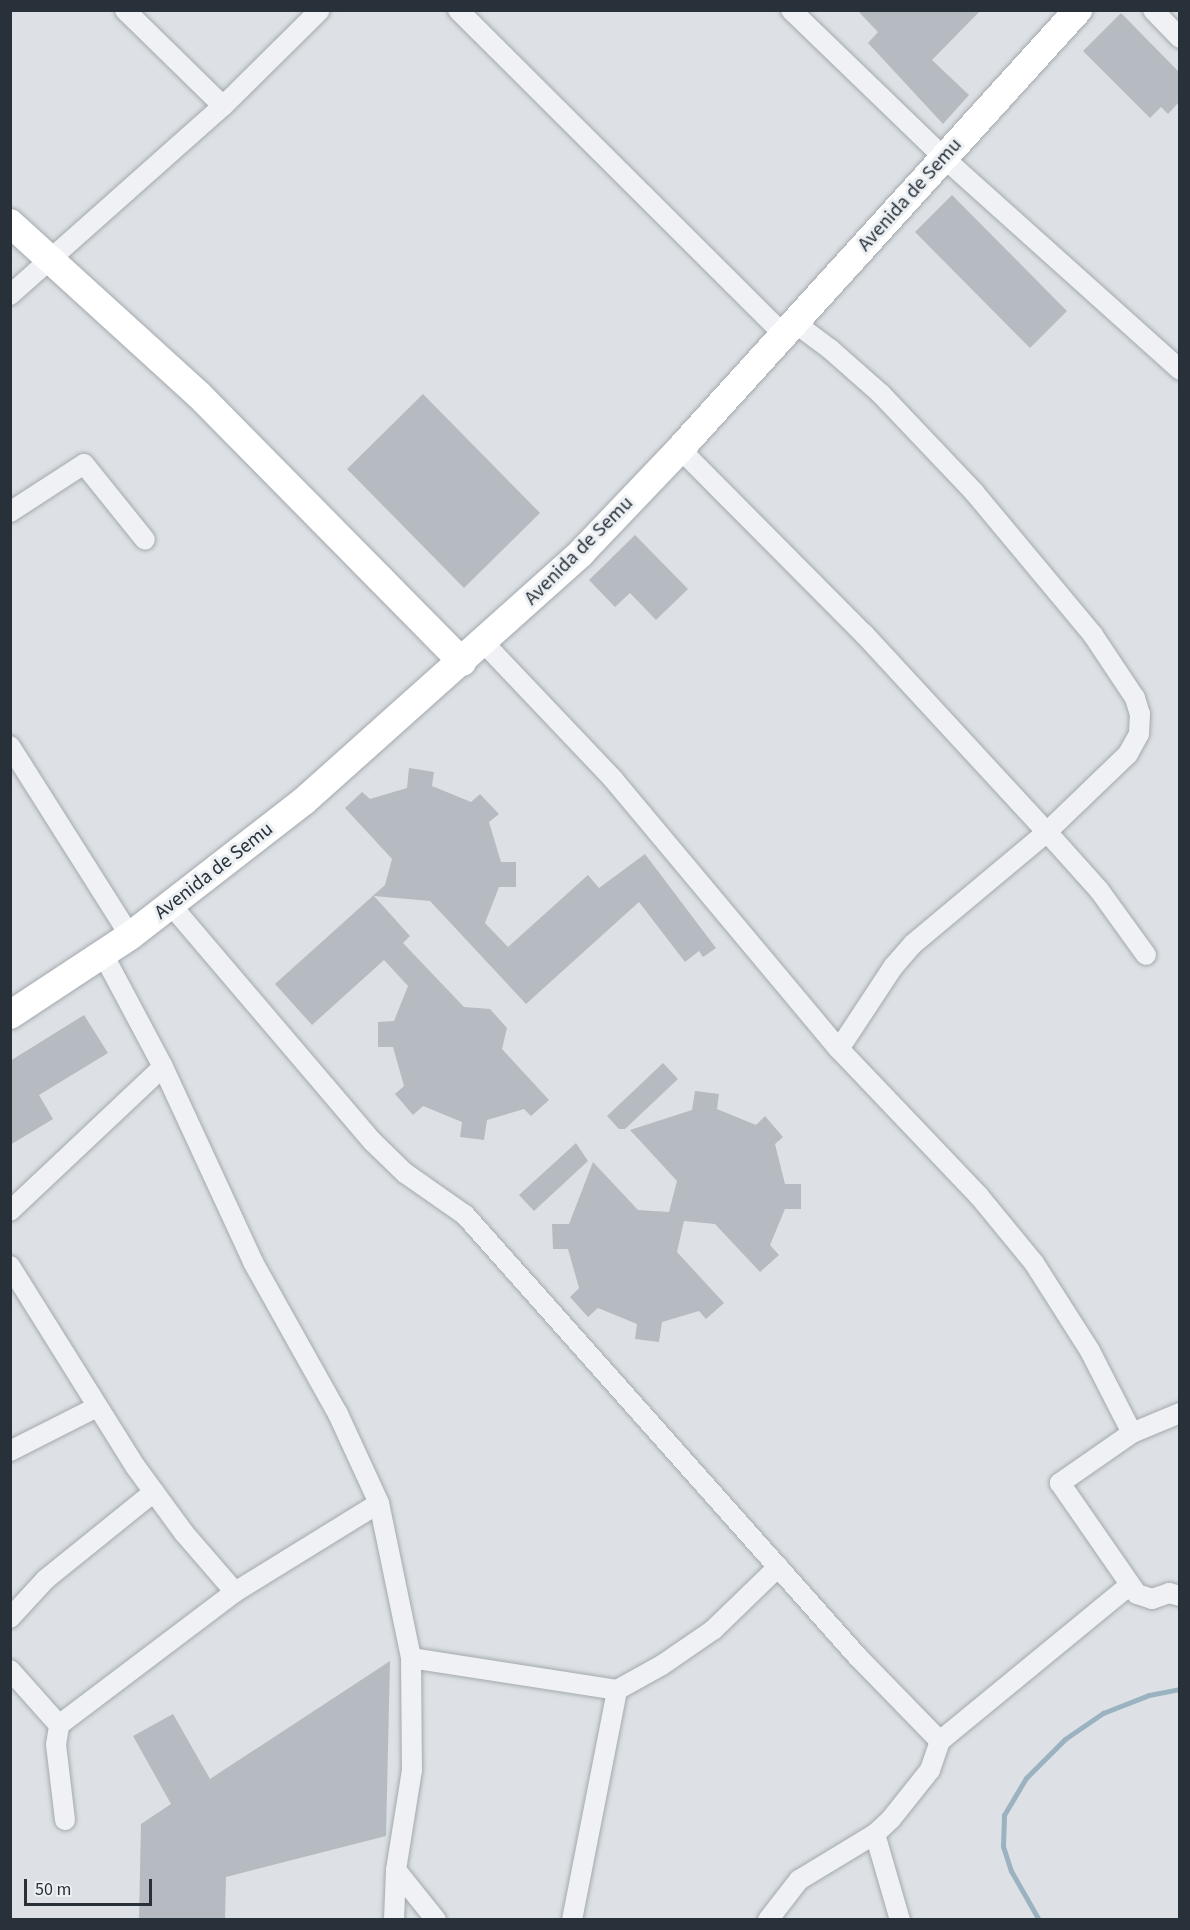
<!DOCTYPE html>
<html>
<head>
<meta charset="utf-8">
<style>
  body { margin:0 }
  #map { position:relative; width:1190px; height:1930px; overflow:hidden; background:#dde1e5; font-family:"Source Sans 3",sans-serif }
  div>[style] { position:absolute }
  .stream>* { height:5px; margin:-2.5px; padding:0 2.5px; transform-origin:2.5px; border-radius:2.5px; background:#9bb3c1 }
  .building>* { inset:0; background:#b5bbc1 }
  .roads { filter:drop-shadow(0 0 2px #a3a9ae) drop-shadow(0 0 2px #a3a9ae) }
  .street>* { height:20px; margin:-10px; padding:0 10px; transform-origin:10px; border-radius:10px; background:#eff1f4 }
  .secondary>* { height:28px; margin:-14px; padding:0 14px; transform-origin:14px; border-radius:14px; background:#fff }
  span { translate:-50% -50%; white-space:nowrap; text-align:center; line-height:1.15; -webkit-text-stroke:6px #ecf0f3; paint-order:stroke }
  .street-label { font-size:20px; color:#28313a }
  .frame { position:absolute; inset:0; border:12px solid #28313a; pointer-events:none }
  .scale { position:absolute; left:24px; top:1879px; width:128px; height:27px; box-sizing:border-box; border:3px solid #28313a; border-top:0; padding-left:8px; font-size:18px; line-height:21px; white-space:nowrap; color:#28313a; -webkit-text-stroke:4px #ecf0f3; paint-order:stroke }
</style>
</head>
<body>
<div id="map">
  <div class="stream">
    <div style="left:1039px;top:1920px;width:56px;rotate:-119.7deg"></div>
    <div style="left:1011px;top:1871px;width:26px;rotate:-108deg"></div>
    <div style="left:1003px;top:1846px;width:31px;rotate:-88deg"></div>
    <div style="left:1004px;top:1815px;width:43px;rotate:-59.3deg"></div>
    <div style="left:1026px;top:1778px;width:55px;rotate:-45deg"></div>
    <div style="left:1065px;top:1739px;width:46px;rotate:-34.4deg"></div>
    <div style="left:1103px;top:1713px;width:49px;rotate:-21.4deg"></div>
    <div style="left:1149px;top:1695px;width:32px;rotate:-11deg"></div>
  </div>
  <div class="building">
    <div style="clip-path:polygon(857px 10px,981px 10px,932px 60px,969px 95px,943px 124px,868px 43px,878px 32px)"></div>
    <div style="clip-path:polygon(1121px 13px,1179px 72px,1179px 102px,1168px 114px,1161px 107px,1150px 118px,1083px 51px)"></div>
    <div style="clip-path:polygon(952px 195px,1067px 311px,1030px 348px,915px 232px)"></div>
    <div style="clip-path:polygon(423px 394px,540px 513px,464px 588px,347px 469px)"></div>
    <div style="clip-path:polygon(635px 535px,688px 589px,656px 620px,630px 593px,615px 607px,589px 580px)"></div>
    <div style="clip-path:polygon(409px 768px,434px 772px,432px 786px,471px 802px,480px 794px,499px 814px,489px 822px,501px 862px,516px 862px,516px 887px,499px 887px,485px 923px,508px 947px,588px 875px,599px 888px,645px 854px,716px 948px,703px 957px,699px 951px,685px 962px,639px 902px,526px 1004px,430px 901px,374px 896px,410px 936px,403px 943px,464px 1007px,490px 1009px,507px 1028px,502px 1049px,549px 1100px,531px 1116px,524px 1109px,487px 1120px,484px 1140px,460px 1137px,462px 1122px,423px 1106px,413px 1115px,395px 1094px,404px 1086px,393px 1047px,378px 1047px,378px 1022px,394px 1021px,408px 986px,384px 960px,312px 1025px,275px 984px,385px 885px,392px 859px,345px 808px,362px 792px,370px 799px,407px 788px)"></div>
    <div style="clip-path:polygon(84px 1015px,108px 1053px,39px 1095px,53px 1119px,10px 1145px,10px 1061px)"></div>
    <div style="clip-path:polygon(663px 1063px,678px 1079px,625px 1129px,619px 1129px,607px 1116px)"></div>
    <div style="clip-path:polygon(695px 1091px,719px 1094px,717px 1109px,756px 1125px,765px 1116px,783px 1137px,775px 1144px,785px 1184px,801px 1184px,801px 1209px,785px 1209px,770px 1245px,779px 1255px,760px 1272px,715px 1224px,684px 1221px,677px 1252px,724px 1303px,706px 1319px,699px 1311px,662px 1322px,659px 1342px,635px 1339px,637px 1324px,598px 1308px,588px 1317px,570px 1297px,579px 1288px,568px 1249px,553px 1249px,552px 1224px,569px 1224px,593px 1162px,638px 1210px,669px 1212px,677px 1181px,630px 1130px,692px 1110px)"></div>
    <div style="clip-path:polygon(576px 1143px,588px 1161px,534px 1211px,519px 1195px)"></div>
    <div style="clip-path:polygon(390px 1661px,386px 1836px,226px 1877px,225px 1920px,139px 1920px,141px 1824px,171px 1804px,133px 1736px,173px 1714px,210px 1779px)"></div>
  </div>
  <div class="roads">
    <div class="street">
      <div style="left:125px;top:10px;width:137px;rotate:44.4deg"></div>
      <div style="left:458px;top:10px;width:460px;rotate:44.9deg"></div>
      <div style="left:791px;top:10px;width:211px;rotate:44deg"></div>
      <div style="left:943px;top:157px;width:319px;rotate:41.9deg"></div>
      <div style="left:1153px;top:10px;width:39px;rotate:46deg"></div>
      <div style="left:10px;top:295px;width:285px;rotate:-41.6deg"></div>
      <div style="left:223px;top:106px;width:136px;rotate:-44.7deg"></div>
      <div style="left:795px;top:323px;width:44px;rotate:36.6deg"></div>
      <div style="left:830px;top:349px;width:68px;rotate:41.4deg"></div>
      <div style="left:881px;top:394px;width:135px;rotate:46.5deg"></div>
      <div style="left:974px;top:492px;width:186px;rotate:50.2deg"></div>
      <div style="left:1093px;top:635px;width:76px;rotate:56.3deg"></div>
      <div style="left:1135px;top:698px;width:17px;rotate:73deg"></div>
      <div style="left:1140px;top:714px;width:20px;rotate:93deg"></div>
      <div style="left:1139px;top:734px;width:23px;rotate:119deg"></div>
      <div style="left:1128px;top:754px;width:112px;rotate:136.1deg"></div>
      <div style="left:1047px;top:832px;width:175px;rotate:140.1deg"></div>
      <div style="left:913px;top:944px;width:30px;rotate:131deg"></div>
      <div style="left:893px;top:967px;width:98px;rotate:123.4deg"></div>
      <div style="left:680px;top:449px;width:261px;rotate:45.2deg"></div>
      <div style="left:864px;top:634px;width:270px;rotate:47.3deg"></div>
      <div style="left:1047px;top:832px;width:78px;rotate:48.1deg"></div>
      <div style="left:1099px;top:890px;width:80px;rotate:54.1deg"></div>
      <div style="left:10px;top:512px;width:88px;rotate:-33deg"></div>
      <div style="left:84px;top:464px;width:97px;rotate:51.2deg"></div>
      <div style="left:484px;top:643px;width:187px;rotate:46.5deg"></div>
      <div style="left:613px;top:779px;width:352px;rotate:50.1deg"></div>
      <div style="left:839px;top:1049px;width:203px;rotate:46.4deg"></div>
      <div style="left:979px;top:1196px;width:87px;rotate:50.6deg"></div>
      <div style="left:1034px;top:1263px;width:104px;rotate:57.5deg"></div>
      <div style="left:1090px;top:1351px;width:92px;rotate:62.9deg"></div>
      <div style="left:10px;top:746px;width:225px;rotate:57.7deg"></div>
      <div style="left:171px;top:905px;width:311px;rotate:49.6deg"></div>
      <div style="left:373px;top:1142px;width:45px;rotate:44.1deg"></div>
      <div style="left:405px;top:1173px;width:73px;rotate:35deg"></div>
      <div style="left:465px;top:1215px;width:591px;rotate:48.36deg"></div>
      <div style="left:858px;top:1657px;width:117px;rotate:45.7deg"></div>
      <div style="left:103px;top:954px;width:128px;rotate:62deg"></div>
      <div style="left:163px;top:1067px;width:215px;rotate:65.2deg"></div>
      <div style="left:253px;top:1262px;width:174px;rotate:60.8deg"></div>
      <div style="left:338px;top:1414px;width:98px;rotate:65.3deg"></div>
      <div style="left:379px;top:1503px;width:158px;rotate:78.3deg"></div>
      <div style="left:411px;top:1658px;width:112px;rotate:89.5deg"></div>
      <div style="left:412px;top:1770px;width:101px;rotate:99.1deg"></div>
      <div style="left:396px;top:1870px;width:64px;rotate:51.3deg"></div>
      <div style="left:10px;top:1211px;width:210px;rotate:-43.3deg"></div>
      <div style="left:10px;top:1266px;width:236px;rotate:58deg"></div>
      <div style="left:135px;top:1466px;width:83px;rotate:53.8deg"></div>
      <div style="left:184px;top:1533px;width:78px;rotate:49.2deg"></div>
      <div style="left:1180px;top:1413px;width:52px;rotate:157.4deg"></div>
      <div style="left:1132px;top:1433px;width:88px;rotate:145.2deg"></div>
      <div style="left:1060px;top:1483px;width:135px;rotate:55.3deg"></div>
      <div style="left:1137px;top:1594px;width:16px;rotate:18deg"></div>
      <div style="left:1152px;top:1599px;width:18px;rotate:-19deg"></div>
      <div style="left:1169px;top:1593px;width:11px;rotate:15deg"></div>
      <div style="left:10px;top:1451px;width:95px;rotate:-26.8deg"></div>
      <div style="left:10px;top:1618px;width:53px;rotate:-47.3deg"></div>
      <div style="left:46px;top:1579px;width:139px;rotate:-38.9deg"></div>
      <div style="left:411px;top:1658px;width:208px;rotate:8.8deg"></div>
      <div style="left:617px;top:1690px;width:51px;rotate:-29.1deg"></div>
      <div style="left:662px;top:1665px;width:62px;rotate:-34.5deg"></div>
      <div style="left:713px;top:1630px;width:91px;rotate:-44.1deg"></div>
      <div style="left:10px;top:1670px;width:74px;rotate:48.3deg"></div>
      <div style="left:65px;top:1820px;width:76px;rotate:-96.8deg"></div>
      <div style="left:56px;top:1745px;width:20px;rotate:-81deg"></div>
      <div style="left:59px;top:1725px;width:221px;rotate:-37.1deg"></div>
      <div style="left:235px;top:1592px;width:169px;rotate:-31.7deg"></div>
      <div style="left:875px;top:1834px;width:90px;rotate:73.8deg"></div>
      <div style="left:394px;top:1920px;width:50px;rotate:-87.7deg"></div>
      <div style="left:572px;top:1920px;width:234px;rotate:-78.9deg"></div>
      <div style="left:768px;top:1920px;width:51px;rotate:-52.2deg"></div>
      <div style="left:799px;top:1880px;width:89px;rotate:-31.2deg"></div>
      <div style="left:875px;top:1834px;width:22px;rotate:-43deg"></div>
      <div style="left:891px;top:1819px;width:63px;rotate:-51.5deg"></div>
      <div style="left:930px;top:1770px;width:31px;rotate:-71deg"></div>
      <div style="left:940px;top:1741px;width:246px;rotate:-39.4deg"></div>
    </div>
    <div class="secondary">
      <div style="left:10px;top:223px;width:256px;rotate:42.3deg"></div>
      <div style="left:199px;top:395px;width:375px;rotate:45.4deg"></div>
      <div style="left:10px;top:1015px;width:144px;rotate:-33.4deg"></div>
      <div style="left:130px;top:936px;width:220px;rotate:-37.8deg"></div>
      <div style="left:304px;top:801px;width:372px;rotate:-41.8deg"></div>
      <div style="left:581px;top:553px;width:144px;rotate:-46.4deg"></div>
      <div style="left:680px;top:449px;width:593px;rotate:-47.8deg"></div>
    </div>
  </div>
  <div class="street-label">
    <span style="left:910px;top:195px;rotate:-48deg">Avenida de Semu</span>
    <span style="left:579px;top:551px;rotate:-45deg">Avenida de Semu</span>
    <span style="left:214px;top:871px;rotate:-38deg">Avenida de Semu</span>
  </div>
  <div class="frame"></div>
  <div class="scale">50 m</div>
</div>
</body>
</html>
